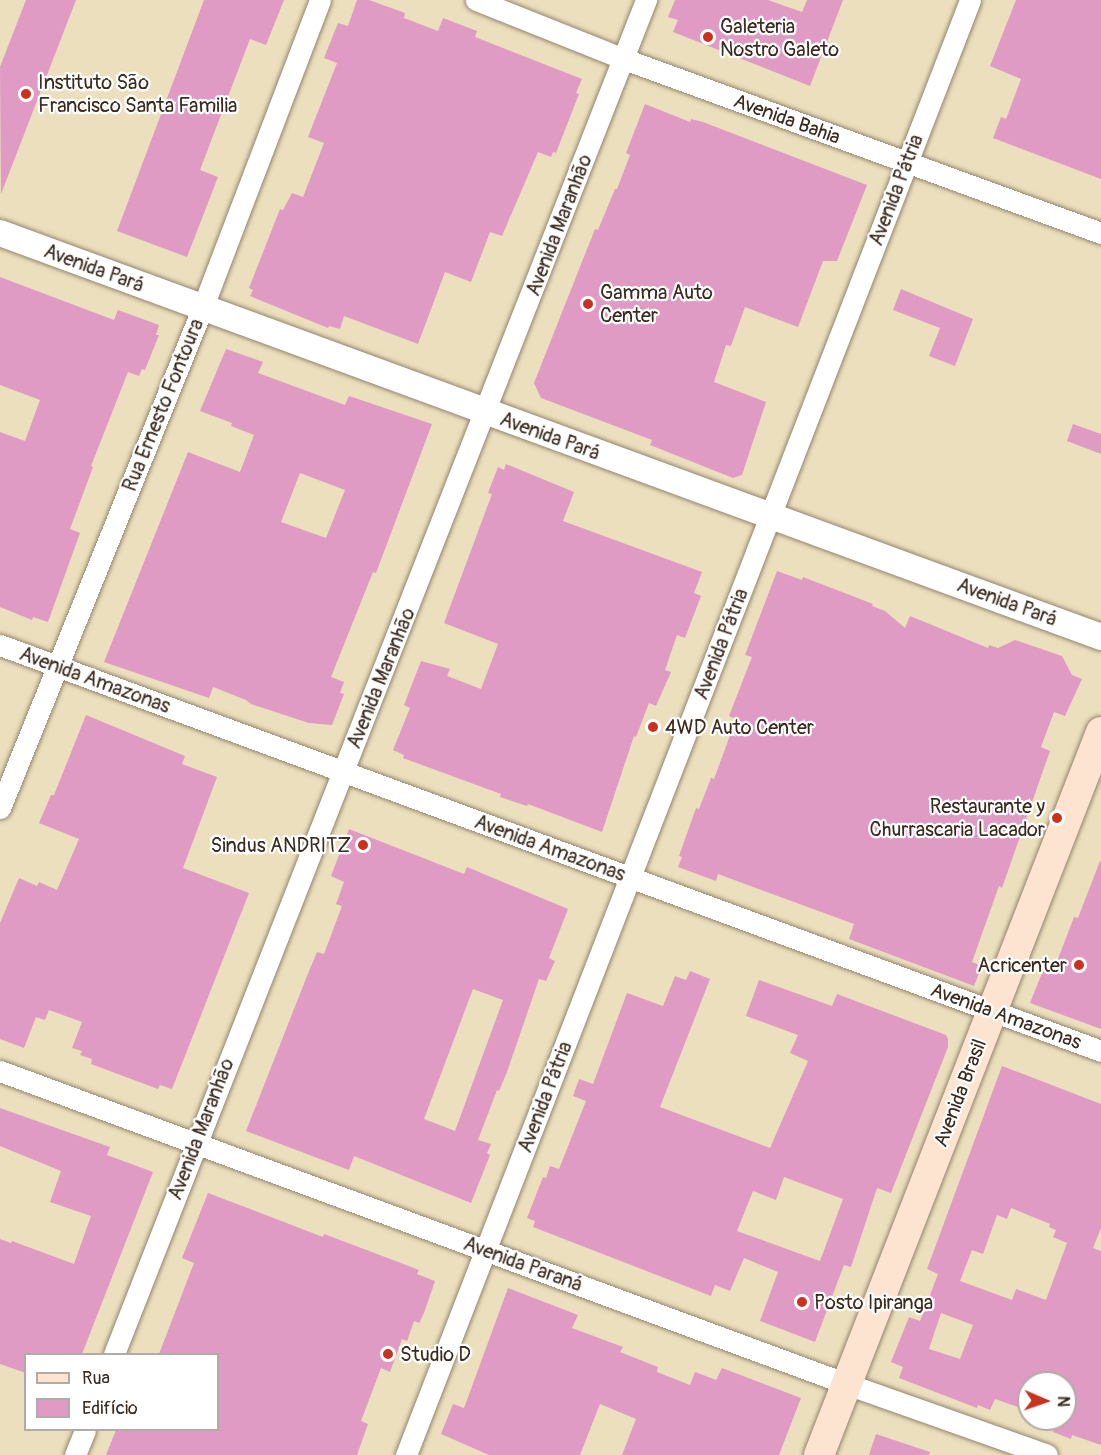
<!DOCTYPE html>
<html>
<head>
<meta charset="utf-8">
<style>
  body { margin:0 }
  #map { position:relative; width:1101px; height:1455px; overflow:hidden; background:#ebdfbd; font-family:Pangolin,sans-serif }
  div>[style] { position:absolute }
  .building>* { inset:0; background:#e09bc5 }
  .roads { filter:drop-shadow(0 0 2px #93846e) drop-shadow(0 0 2px #93846e) }
  .minor>* { height:21px; margin:-10.5px; padding:0 10.5px; transform-origin:10.5px; border-radius:10.5px; background:#fff }
  .tertiary>* { height:26px; margin:-13px; padding:0 13px; transform-origin:13px; border-radius:13px; background:#fff }
  .secondary>* { height:30px; margin:-15px; padding:0 15px; transform-origin:15px; border-radius:15px; background:#fde4d1 }
  .dots>* { width:16px; height:16px; translate:-50% -50%; box-sizing:border-box; border:3px solid #fff; border-radius:50% }
  span { translate:-50% -50%; white-space:nowrap; text-align:center; line-height:1.15; -webkit-text-stroke:4.5px #fff; paint-order:stroke }
  .poi-label { font-size:20px; color:#3b2a1e }
  .left { translate:0 -50%; text-align:left }
  .right { translate:-100% -50%; text-align:right }
  .street-label { font-size:20px; color:#3b2a1e }
  .legend { position:absolute; left:24px; top:1353px; width:195px; height:78px; box-sizing:border-box; background:#fff; border:2px solid #b1aaa5; margin:0; padding:8px 10px; list-style:none; font-size:18px; color:#3b2a1e }
  .legend li { display:flex; align-items:center; gap:12px; height:30px }
  .legend b { width:30px; border:2px solid #b1aaa5 }
  .north { position:absolute; left:1017px; top:1371px; width:60px; height:60px; box-sizing:border-box; background:#fff; border:2px solid #b1aaa5; border-radius:50%; rotate:92deg; font-size:16px; font-weight:700; line-height:24px; text-align:center; color:#3b2a1e }
  .north::after { content:''; display:block; margin:auto; width:21px; height:27px; background:#c8321e; clip-path:polygon(50% 0,100% 100%,50% 72%,0 100%) }
</style>
</head>
<body>
<div id="map">
  <div class="building">
    <div style="clip-path:polygon(26px 0,76px 0,1px 194px,0 67px)"></div>
    <div style="clip-path:polygon(204px 0,284px 0,266px 45px,250px 39px,200px 170px,218px 177px,187px 257px,117px 231px)"></div>
    <div style="clip-path:polygon(357px 0,369px 0,405px 13px,404px 18px,438px 31px,443px 18px,477px 31px,475px 37px,582px 79px,576px 93px,579px 94px,556px 153px,553px 152px,551px 157px,538px 152px,502px 236px,490px 232px,471px 282px,445px 272px,418px 344px,344px 316px,340px 329px,329px 326px,328px 328px,250px 296px,253px 290px,249px 288px,280px 209px,283px 210px,292px 193px,303px 197px,324px 143px,308px 137px,337px 63px,324px 58px,338px 23px,348px 26px)"></div>
    <div style="clip-path:polygon(675px 0,768px 0,802px 12px,807px 0,843px 0,810px 86px,673px 32px,678px 20px,668px 17px)"></div>
    <div style="clip-path:polygon(1016px 0,1101px 0,1101px 179px,993px 138px,1001px 117px,1006px 119px,1021px 79px,990px 66px)"></div>
    <div style="clip-path:polygon(645px 104px,690px 122px,691px 119px,703px 122px,867px 185px,837px 261px,823px 261px,798px 327px,745px 307px,731px 346px,726px 345px,714px 382px,766px 402px,742px 475px,733px 478px,650px 445px,652px 440px,541px 398px,534px 383px,595px 229px,598px 230px,615px 189px,617px 189px,630px 155px,626px 153px)"></div>
    <div style="clip-path:polygon(0 277px,114px 320px,118px 310px,159px 325px,156px 335px,159px 335px,145px 370px,142px 369px,139px 376px,128px 372px,91px 466px,93px 467px,70px 529px,80px 533px,48px 622px,33px 617px,32px 620px,0 607px,0 432px,25px 441px,40px 400px,0 385px)"></div>
    <div style="clip-path:polygon(901px 289px,973px 319px,955px 366px,929px 356px,940px 328px,893px 310px)"></div>
    <div style="clip-path:polygon(evenodd,226px 349px,263px 362px,258px 373px,345px 405px,349px 396px,432px 424px,376px 573px,373px 572px,331px 677px,344px 682px,340px 693px,344px 694px,332px 725px,309px 723px,251px 704px,246px 700px,213px 687px,209px 698px,104px 662px,188px 452px,240px 472px,254px 435px,231px 426px,232px 423px,200px 411px,226px 349px,300px 473px,345px 490px,326px 538px,281px 522px,300px 473px)"></div>
    <div style="clip-path:polygon(1073px 424px,1101px 434px,1101px 454px,1067px 441px)"></div>
    <div style="clip-path:polygon(506px 464px,574px 492px,563px 521px,702px 572px,694px 593px,701px 596px,685px 638px,677px 635px,665px 670px,671px 672px,656px 706px,649px 703px,636px 737px,634px 736px,602px 832px,528px 804px,527px 806px,500px 797px,501px 794px,403px 758px,404px 755px,393px 750px,410px 708px,404px 705px,421px 661px,450px 669px,447px 676px,481px 689px,498px 644px,444px 623px,492px 494px,488px 493px,498px 467px,504px 470px)"></div>
    <div style="clip-path:polygon(777px 571px,802px 580px,803px 577px,873px 604px,872px 606px,885px 611px,905px 628px,910px 616px,988px 648px,989px 645px,998px 648px,1015px 640px,1062px 656px,1072px 675px,1082px 679px,1065px 716px,1054px 712px,1041px 747px,1050px 751px,1002px 888px,999px 886px,972px 962px,982px 966px,974px 986px,849px 939px,854px 924px,718px 874px,716px 881px,678px 867px,682px 857px,679px 856px,696px 808px,699px 809px,711px 778px,714px 779px,736px 719px,729px 716px,752px 657px,745px 655px)"></div>
    <div style="clip-path:polygon(86px 715px,185px 756px,182px 764px,217px 777px,183px 868px,249px 893px,172px 1089px,160px 1085px,158px 1089px,91px 1064px,92px 1059px,80px 1055px,82px 1051px,72px 1048px,82px 1022px,49px 1010px,45px 1020px,36px 1017px,24px 1048px,0 1039px,0 923px,19px 878px,37px 886px,39px 882px,57px 890px,79px 839px,39px 823px,51px 795px,54px 795px)"></div>
    <div style="clip-path:polygon(evenodd,349px 829px,464px 874px,467px 867px,568px 909px,549px 958px,555px 961px,546px 981px,539px 979px,507px 1072px,499px 1091px,497px 1090px,478px 1140px,491px 1144px,487px 1153px,490px 1155px,471px 1203px,354px 1156px,349px 1170px,246px 1131px,307px 976px,317px 952px,324px 954px,342px 906px,336px 904px,344px 882px,331px 876px,349px 829px,473px 989px,503px 1000px,455px 1131px,424px 1119px,473px 989px)"></div>
    <div style="clip-path:polygon(1100px 861px,1101px 862px,1101px 1029px,1030px 1003px,1044px 968px,1053px 972px,1074px 917px,1078px 918px)"></div>
    <div style="clip-path:polygon(evenodd,690px 971px,710px 979px,660px 1107px,770px 1148px,808px 1061px,790px 1053px,798px 1035px,746px 1016px,759px 980px,832px 1006px,837px 994px,946px 1035px,948px 1039px,948px 1047px,891px 1193px,877px 1188px,851px 1267px,844px 1265px,815px 1342px,760px 1321px,778px 1272px,744px 1258px,730px 1291px,715px 1285px,711px 1296px,533px 1227px,535px 1221px,527px 1218px,543px 1177px,546px 1178px,550px 1166px,559px 1169px,586px 1101px,573px 1096px,579px 1079px,593px 1084px,627px 993px,663px 1006px,675px 976px,686px 980px,690px 971px,784px 1177px,843px 1199px,820px 1261px,737px 1231px,753px 1191px,776px 1200px,784px 1177px)"></div>
    <div style="clip-path:polygon(evenodd,1002px 1066px,1101px 1104px,1101px 1228px,1093px 1248px,1101px 1251px,1101px 1445px,1072px 1435px,1071px 1439px,1053px 1432px,1058px 1419px,1065px 1419px,1065px 1400px,1071px 1383px,1029px 1383px,1029px 1411px,995px 1399px,990px 1410px,978px 1405px,977px 1408px,899px 1378px,903px 1367px,891px 1362px,909px 1317px,920px 1321px,938px 1274px,927px 1269px,1002px 1066px,1011px 1208px,1050px 1224px,1049px 1227px,1056px 1230px,1053px 1237px,1067px 1243px,1046px 1300px,1016px 1289px,1012px 1300px,960px 1281px,972px 1250px,983px 1254px,997px 1215px,1007px 1219px,1011px 1208px,1002px 1066px,941px 1313px,973px 1325px,960px 1359px,929px 1349px,941px 1313px)"></div>
    <div style="clip-path:polygon(0 1108px,110px 1147px,107px 1155px,153px 1172px,82px 1354px,26px 1354px,26px 1373px,0 1364px,0 1239px,11px 1243px,12px 1241px,74px 1264px,91px 1216px,50px 1202px,61px 1171px,0 1146px)"></div>
    <div style="clip-path:polygon(208px 1193px,323px 1237px,324px 1234px,401px 1263px,419px 1270px,417px 1274px,435px 1281px,424px 1313px,419px 1323px,414px 1321px,407px 1341px,402px 1339px,390px 1372px,381px 1368px,361px 1421px,368px 1424px,357px 1455px,106px 1455px,116px 1430px,218px 1430px,218px 1354px,159px 1354px,194px 1263px,182px 1258px)"></div>
    <div style="clip-path:polygon(508px 1288px,578px 1315px,572px 1328px,623px 1347px,620px 1352px,658px 1367px,657px 1372px,690px 1385px,695px 1372px,716px 1380px,722px 1368px,801px 1398px,779px 1455px,622px 1455px,636px 1419px,600px 1404px,580px 1455px,489px 1455px,441px 1434px,453px 1404px,464px 1408px)"></div>
    <div style="clip-path:polygon(876px 1434px,930px 1452px,929px 1455px,869px 1455px)"></div>
  </div>
  <div class="roads">
    <div class="minor">
      <div style="left:476px;top:0;width:159px;rotate:21.7deg"></div>
      <div style="left:624px;top:59px;width:508px;rotate:20.04deg"></div>
      <div style="left:0;top:645px;width:1173px;rotate:20.24deg"></div>
      <div style="left:0;top:808px;width:538px;rotate:-67.96deg"></div>
      <div style="left:202px;top:309px;width:331px;rotate:-69.1deg"></div>
      <div style="left:0;top:1071px;width:903px;rotate:20.28deg"></div>
      <div style="left:847px;top:1384px;width:212px;rotate:19.5deg"></div>
      <div style="left:114px;top:1354px;width:1455px;rotate:-68.55deg"></div>
      <div style="left:75px;top:1455px;width:27px;rotate:-68deg"></div>
      <div style="left:406px;top:1455px;width:1560px;rotate:-68.81deg"></div>
    </div>
    <div class="tertiary">
      <div style="left:0;top:233px;width:1173px;rotate:20.15deg"></div>
    </div>
    <div class="secondary">
      <div style="left:819px;top:1455px;width:776px;rotate:-68.69deg"></div>
    </div>
  </div>
  <div class="dots">
    <div style="left:708px;top:37px;background:#c8321e"></div>
    <div style="left:26px;top:94px;background:#c8321e"></div>
    <div style="left:588px;top:304px;background:#c8321e"></div>
    <div style="left:653px;top:727px;background:#c8321e"></div>
    <div style="left:1057px;top:818px;background:#c8321e"></div>
    <div style="left:363px;top:845px;background:#c8321e"></div>
    <div style="left:1079px;top:965px;background:#c8321e"></div>
    <div style="left:802px;top:1302px;background:#c8321e"></div>
    <div style="left:388px;top:1354px;background:#c8321e"></div>
  </div>
  <div class="poi-label">
    <span class="left" style="left:720px;top:38px">Galeteria<br>Nostro Galeto</span>
    <span class="left" style="left:38px;top:94px">Instituto São<br>Francisco Santa Familia</span>
    <span class="left" style="left:600px;top:304px">Gamma Auto<br>Center</span>
    <span class="left" style="left:665px;top:727px">4WD Auto Center</span>
    <span class="right" style="left:1045px;top:818px">Restaurante y<br>Churrascaria Lacador</span>
    <span class="right" style="left:351px;top:845px">Sindus ANDRITZ</span>
    <span class="right" style="left:1067px;top:965px">Acricenter</span>
    <span class="left" style="left:814px;top:1302px">Posto Ipiranga</span>
    <span class="left" style="left:400px;top:1354px">Studio D</span>
  </div>
  <div class="street-label">
    <span style="left:787px;top:119px;rotate:20deg">Avenida Bahia</span>
    <span style="left:896px;top:190px;rotate:-69deg">Avenida Pátria</span>
    <span style="left:559px;top:225px;rotate:-69deg">Avenida Maranhão</span>
    <span style="left:94px;top:268px;rotate:20deg">Avenida Pará</span>
    <span style="left:163px;top:405px;rotate:-68deg">Rua Ernesto Fontoura</span>
    <span style="left:550px;top:436px;rotate:20deg">Avenida Pará</span>
    <span style="left:1007px;top:602px;rotate:20deg">Avenida Pará</span>
    <span style="left:721px;top:644px;rotate:-69deg">Avenida Pátria</span>
    <span style="left:381px;top:678px;rotate:-68deg">Avenida Maranhão</span>
    <span style="left:95px;top:680px;rotate:20deg">Avenida Amazonas</span>
    <span style="left:550px;top:848px;rotate:20deg">Avenida Amazonas</span>
    <span style="left:1006px;top:1016px;rotate:20deg">Avenida Amazonas</span>
    <span style="left:960px;top:1093px;rotate:-69deg">Avenida Brasil</span>
    <span style="left:545px;top:1097px;rotate:-69deg">Avenida Pátria</span>
    <span style="left:201px;top:1129px;rotate:-69deg">Avenida Maranhão</span>
    <span style="left:523px;top:1264px;rotate:20deg">Avenida Paraná</span>
  </div>
  <ul class="legend">
  <li><b style="height:8px;background:#fde4d1"></b>Rua</li>
  <li><b style="height:16px;background:#e09bc5"></b>Edifício</li>
  </ul>
  <div class="north">N</div>
</div>
</body>
</html>
